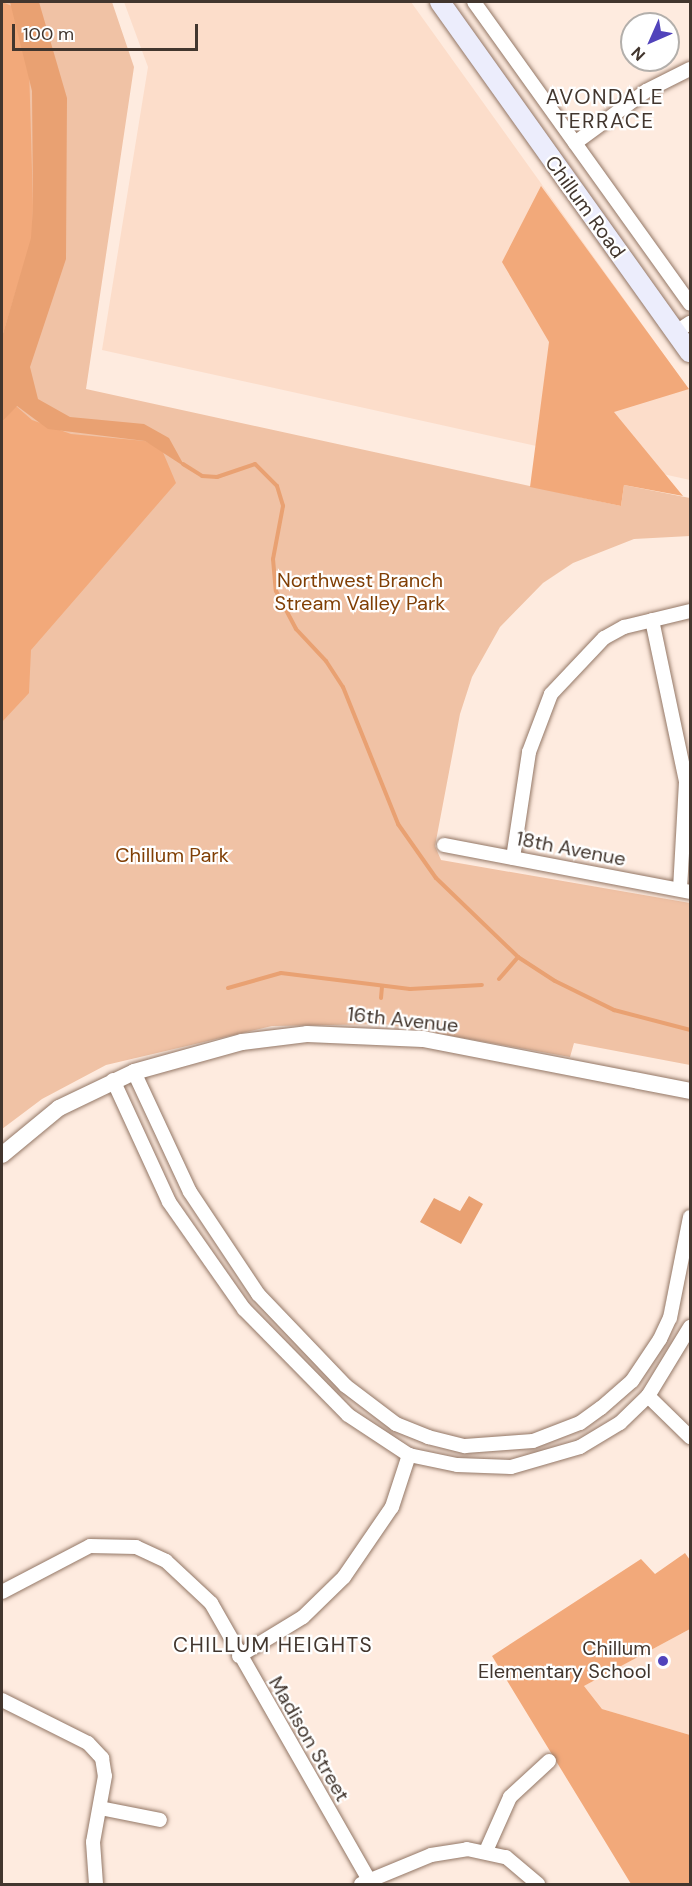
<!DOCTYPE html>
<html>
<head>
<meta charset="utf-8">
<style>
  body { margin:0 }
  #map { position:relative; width:692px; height:1886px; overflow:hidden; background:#feebdf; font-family:"DM Sans",sans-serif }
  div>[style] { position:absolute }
  .built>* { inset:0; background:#fcddca }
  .green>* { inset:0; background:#f0c2a5 }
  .forest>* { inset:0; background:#f2a97a }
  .water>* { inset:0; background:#e9a172 }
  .stream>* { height:4px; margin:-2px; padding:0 2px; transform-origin:2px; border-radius:2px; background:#e9a172 }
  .roads { filter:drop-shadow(0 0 2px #937766) drop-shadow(0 0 2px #937766) }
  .minor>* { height:14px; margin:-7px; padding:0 7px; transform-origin:7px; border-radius:7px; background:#fff }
  .tertiary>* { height:16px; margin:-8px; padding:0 8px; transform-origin:8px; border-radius:8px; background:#fff }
  .secondary>* { height:20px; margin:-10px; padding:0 10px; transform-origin:10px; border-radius:10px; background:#ecedfc }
  .dots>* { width:16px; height:16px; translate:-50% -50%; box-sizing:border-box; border:3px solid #fff; border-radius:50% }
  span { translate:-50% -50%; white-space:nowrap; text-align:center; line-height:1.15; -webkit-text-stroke:4.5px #fff; paint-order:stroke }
  .street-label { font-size:20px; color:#42362e }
  .park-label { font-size:20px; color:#803f05 }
  .poi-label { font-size:20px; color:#42362e }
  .right { translate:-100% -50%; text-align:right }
  .neighbourhood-label { font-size:21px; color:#42362e; letter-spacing:1.5px }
  .frame { position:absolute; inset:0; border:3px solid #42362e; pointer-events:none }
  .north { position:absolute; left:620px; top:12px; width:60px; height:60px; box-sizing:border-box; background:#fff; border:2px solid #b3afab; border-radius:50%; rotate:225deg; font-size:16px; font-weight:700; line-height:24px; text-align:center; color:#42362e }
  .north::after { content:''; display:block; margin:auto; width:21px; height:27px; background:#5143bb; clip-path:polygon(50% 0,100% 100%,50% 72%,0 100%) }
  .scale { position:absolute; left:12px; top:24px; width:186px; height:27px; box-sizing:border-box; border:3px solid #42362e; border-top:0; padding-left:8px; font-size:18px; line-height:21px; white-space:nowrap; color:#42362e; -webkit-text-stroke:4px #fff; paint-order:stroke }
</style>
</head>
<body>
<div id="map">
  <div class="built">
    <div style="clip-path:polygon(124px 2px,411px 2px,690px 391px,690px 480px,102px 350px,148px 67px)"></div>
    <div style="clip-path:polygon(690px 1629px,690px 1735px,602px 1709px,584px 1686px)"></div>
  </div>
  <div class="green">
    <div style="clip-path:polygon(2px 2px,112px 2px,134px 67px,86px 389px,621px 506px,624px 485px,690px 498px,690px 536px,634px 539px,573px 563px,543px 583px,500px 627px,472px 677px,460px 714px,435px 846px,441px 860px,690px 903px,690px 1065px,574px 1043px,570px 1057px,384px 1024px,272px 1026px,106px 1065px,42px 1099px,2px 1129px)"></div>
  </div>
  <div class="forest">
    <div style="clip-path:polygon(2px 2px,12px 6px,29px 66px,33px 206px,32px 238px,2px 337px)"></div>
    <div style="clip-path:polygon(541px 186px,689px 389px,614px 412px,683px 496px,624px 485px,621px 506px,530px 487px,549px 342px,502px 262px)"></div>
    <div style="clip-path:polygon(16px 406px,32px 420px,71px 434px,145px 441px,162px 450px,176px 483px,31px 650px,29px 693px,2px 722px,2px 422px)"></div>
    <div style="clip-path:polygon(685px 1553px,690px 1560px,690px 1629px,584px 1686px,602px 1709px,690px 1735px,690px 1884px,631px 1884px,492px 1656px,641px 1559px,655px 1574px)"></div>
  </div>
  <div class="water">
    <div style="clip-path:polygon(10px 2px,39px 2px,67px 98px,66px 259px,30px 367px,38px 399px,70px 417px,144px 424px,169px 438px,185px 467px,145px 441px,48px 429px,17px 406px,2px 422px,2px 337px,31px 238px,33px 206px,32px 91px)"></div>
    <div style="clip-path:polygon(469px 1196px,483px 1204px,461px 1244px,420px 1222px,434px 1198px,460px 1211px)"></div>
  </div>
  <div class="stream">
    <div style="left:183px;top:464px;width:22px;rotate:32deg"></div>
    <div style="left:202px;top:476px;width:15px;rotate:4deg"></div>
    <div style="left:217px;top:477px;width:40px;rotate:-18.9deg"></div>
    <div style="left:255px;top:464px;width:31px;rotate:45deg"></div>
    <div style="left:277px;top:486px;width:21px;rotate:73deg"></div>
    <div style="left:283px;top:506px;width:54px;rotate:100.7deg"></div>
    <div style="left:273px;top:559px;width:32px;rotate:85deg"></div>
    <div style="left:276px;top:591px;width:43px;rotate:62.2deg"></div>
    <div style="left:296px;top:629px;width:44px;rotate:46.8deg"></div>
    <div style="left:326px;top:661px;width:31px;rotate:57deg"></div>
    <div style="left:343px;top:687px;width:148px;rotate:68.1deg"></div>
    <div style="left:398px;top:824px;width:66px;rotate:54.9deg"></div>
    <div style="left:436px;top:878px;width:114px;rotate:43.9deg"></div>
    <div style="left:518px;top:957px;width:44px;rotate:33deg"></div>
    <div style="left:555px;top:981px;width:66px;rotate:26.2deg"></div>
    <div style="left:614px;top:1010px;width:79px;rotate:14.7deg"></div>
    <div style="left:499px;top:979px;width:29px;rotate:-49deg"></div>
    <div style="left:228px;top:988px;width:55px;rotate:-15.8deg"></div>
    <div style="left:281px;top:973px;width:130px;rotate:7.1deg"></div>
    <div style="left:410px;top:989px;width:72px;rotate:-3.2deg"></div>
    <div style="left:381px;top:998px;width:11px;rotate:-85deg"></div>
  </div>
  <div class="roads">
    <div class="minor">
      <div style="left:474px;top:2px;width:371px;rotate:54.4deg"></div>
      <div style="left:575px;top:143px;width:88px;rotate:-36.2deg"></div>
      <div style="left:646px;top:91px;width:49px;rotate:-26.6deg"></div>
      <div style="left:676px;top:332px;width:17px;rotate:-33deg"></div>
      <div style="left:652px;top:620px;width:166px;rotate:78.1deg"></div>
      <div style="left:686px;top:782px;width:107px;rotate:93.2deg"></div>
      <div style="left:444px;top:845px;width:250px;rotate:10.8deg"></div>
      <div style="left:513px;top:858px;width:107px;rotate:-81.4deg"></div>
      <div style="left:529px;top:752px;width:62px;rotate:-69.2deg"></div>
      <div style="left:551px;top:694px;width:77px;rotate:-46.6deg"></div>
      <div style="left:604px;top:638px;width:23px;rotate:-29deg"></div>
      <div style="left:624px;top:627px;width:68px;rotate:-13.6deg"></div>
      <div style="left:134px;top:1072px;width:132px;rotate:65deg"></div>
      <div style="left:190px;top:1192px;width:123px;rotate:56.3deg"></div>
      <div style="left:258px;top:1294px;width:127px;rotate:46.3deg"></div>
      <div style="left:346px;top:1386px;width:63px;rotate:37.2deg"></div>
      <div style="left:396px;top:1424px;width:35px;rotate:22deg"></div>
      <div style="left:428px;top:1437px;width:38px;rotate:14deg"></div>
      <div style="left:465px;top:1446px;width:68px;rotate:-4.2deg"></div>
      <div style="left:533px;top:1441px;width:50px;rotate:-21deg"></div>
      <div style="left:580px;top:1423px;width:26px;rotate:-36deg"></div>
      <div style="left:601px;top:1408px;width:41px;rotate:-41.1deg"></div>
      <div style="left:632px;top:1381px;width:50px;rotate:-56.3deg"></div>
      <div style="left:660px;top:1339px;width:23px;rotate:-65deg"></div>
      <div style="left:670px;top:1318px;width:103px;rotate:-78.8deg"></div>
      <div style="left:113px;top:1080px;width:134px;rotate:65.3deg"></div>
      <div style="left:169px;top:1202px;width:131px;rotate:55deg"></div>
      <div style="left:244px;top:1309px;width:148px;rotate:45.5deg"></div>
      <div style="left:348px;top:1415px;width:73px;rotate:33.3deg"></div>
      <div style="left:409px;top:1455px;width:49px;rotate:11.8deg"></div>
      <div style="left:457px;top:1465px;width:54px;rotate:2.1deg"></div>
      <div style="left:511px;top:1467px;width:72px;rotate:-16.2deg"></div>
      <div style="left:580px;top:1447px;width:47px;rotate:-31deg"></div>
      <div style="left:620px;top:1423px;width:39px;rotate:-44deg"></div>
      <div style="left:648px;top:1396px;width:81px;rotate:-58.7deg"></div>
      <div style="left:648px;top:1396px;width:59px;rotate:44.3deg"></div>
      <div style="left:2px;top:1592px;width:99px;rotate:-27.6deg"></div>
      <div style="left:90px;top:1546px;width:46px;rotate:1.2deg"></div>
      <div style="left:136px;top:1547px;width:33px;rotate:25deg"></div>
      <div style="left:166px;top:1561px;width:62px;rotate:43deg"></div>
      <div style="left:211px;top:1603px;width:323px;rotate:60.3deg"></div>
      <div style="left:239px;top:1656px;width:75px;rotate:-31.4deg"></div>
      <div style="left:303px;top:1617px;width:57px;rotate:-44.3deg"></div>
      <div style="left:344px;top:1577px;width:85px;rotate:-55.6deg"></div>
      <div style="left:392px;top:1507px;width:55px;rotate:-71.9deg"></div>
      <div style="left:2px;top:1700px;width:96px;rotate:26.6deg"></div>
      <div style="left:88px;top:1743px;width:21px;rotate:47deg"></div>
      <div style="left:102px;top:1758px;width:18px;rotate:81deg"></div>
      <div style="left:105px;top:1776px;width:67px;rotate:100.3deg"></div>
      <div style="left:93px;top:1842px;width:42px;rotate:85.9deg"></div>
      <div style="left:100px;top:1808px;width:61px;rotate:11.3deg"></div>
      <div style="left:486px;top:1851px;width:59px;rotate:-66deg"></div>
      <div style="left:510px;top:1797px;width:53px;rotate:-42.7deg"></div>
      <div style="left:361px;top:1884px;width:76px;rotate:-22.5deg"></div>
      <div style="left:431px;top:1855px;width:36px;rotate:-9deg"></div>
      <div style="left:467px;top:1849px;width:40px;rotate:12deg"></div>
      <div style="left:506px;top:1857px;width:42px;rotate:40.2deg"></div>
    </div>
    <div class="tertiary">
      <div style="left:2px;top:1155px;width:74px;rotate:-39.5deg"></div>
      <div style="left:59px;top:1108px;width:83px;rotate:-25.6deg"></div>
      <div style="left:134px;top:1072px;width:112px;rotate:-15.5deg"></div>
      <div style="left:242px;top:1042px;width:65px;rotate:-7deg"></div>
      <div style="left:307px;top:1034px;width:116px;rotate:2.5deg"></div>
      <div style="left:423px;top:1039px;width:272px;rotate:11deg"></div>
    </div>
    <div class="secondary">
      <div style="left:440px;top:2px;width:430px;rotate:54.5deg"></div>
    </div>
  </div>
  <div class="dots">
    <div style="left:663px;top:1661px;background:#5143bb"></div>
  </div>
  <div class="street-label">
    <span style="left:585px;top:207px;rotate:54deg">Chillum Road</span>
    <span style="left:571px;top:849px;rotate:11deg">18th Avenue</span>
    <span style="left:403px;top:1020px;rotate:6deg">16th Avenue</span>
    <span style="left:309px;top:1739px;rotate:60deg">Madison Street</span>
  </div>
  <div class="park-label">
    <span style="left:360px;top:592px">Northwest Branch<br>Stream Valley Park</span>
    <span style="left:172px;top:855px">Chillum Park</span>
  </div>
  <div class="poi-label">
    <span class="right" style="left:651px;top:1660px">Chillum<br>Elementary School</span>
  </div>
  <div class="neighbourhood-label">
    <span style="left:605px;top:109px">AVONDALE<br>TERRACE</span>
    <span style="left:273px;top:1645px">CHILLUM HEIGHTS</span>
  </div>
  <div class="frame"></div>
  <div class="north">N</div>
  <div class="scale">100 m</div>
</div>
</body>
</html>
